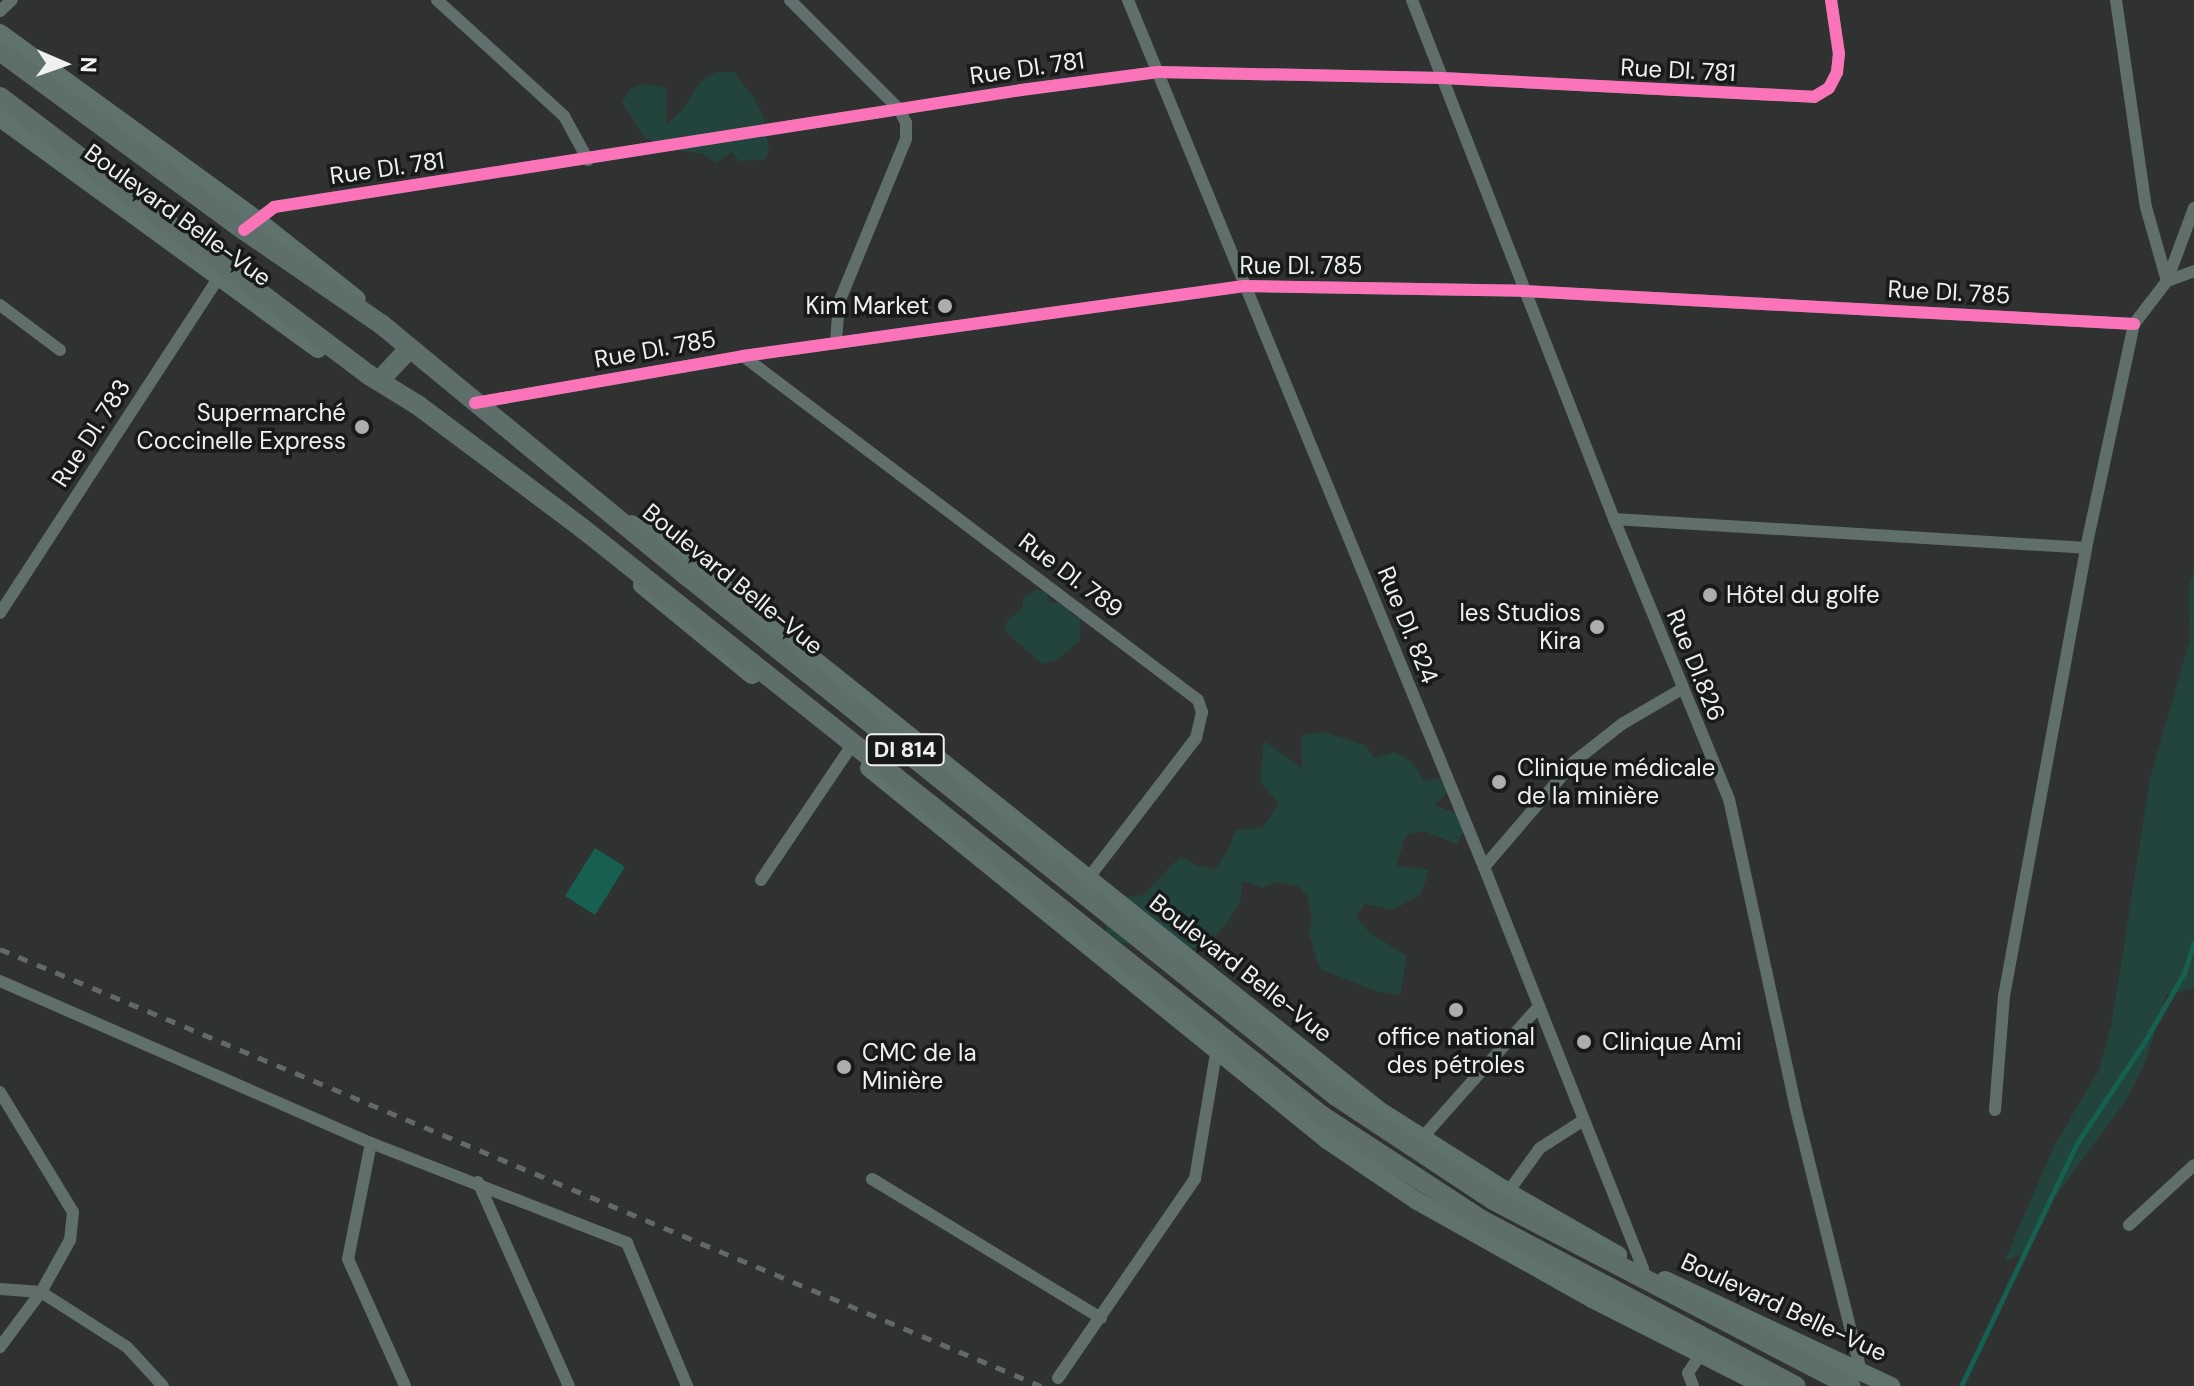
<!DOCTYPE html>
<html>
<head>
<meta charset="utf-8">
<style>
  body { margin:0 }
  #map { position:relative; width:2194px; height:1386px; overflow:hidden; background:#303231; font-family:"DM Sans",sans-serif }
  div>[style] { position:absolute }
  .green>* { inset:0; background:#22443c }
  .water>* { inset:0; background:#165f51 }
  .stream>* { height:5px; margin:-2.5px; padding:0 2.5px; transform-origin:2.5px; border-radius:2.5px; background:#165f51 }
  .street>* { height:12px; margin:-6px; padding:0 6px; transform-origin:6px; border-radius:6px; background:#606f6c }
  .secondary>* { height:18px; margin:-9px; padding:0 9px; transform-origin:9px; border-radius:9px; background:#60726d }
  .primary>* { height:20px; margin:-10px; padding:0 10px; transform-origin:10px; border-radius:10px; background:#5e6f6b }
  .rail>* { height:5px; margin-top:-2.5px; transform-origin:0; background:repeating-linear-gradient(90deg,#636967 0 10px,transparent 0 20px) }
  .cycleway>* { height:12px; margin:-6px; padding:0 6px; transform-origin:6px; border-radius:6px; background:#fb73b8 }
  .dots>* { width:22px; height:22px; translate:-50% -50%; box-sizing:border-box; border:4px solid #181a1a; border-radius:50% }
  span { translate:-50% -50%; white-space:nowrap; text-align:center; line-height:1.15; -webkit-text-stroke:7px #181a1a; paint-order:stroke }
  .shield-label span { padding:2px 6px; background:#181a1a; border:2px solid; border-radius:6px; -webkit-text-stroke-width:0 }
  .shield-label { font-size:22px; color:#eff1f1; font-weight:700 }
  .street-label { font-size:24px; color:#eff1f1 }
  .poi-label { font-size:24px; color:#eff1f1 }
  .right { translate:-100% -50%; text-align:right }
  .left { translate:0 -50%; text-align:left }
  .north { position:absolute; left:24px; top:24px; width:80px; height:80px; -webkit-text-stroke:6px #181a1a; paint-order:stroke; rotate:92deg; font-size:22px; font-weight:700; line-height:32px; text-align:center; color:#eff1f1 }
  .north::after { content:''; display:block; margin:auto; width:28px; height:36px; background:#eff1f1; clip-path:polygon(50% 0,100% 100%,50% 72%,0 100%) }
</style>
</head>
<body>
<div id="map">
  <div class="green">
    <div style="clip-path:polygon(716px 72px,734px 72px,754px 98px,764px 118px,769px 149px,765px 160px,739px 161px,732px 152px,716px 163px,703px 154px,675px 150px,644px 137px,622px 102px,631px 88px,644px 84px,666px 87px,666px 125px,682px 110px,700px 82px)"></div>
    <div style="clip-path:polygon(2194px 566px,2194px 988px,2166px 995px,2144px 1066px,2126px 1100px,2053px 1200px,2027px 1251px,2004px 1262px,2054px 1146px,2099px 1070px,2112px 1022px,2150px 778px,2190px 640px,2189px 589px)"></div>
    <div style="clip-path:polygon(1036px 590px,1046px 591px,1050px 603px,1065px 603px,1070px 613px,1080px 618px,1080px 640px,1057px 660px,1042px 664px,1005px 631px,1005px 624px,1022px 608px,1024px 597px)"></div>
    <div style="clip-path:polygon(1323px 732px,1365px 745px,1374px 758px,1395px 752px,1412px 762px,1424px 781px,1443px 778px,1447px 793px,1435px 805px,1458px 814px,1464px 830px,1457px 844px,1423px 831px,1406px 835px,1396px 865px,1429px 870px,1421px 894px,1393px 910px,1365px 904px,1356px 917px,1371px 934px,1407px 956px,1400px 995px,1376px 991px,1320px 969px,1309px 933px,1312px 919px,1308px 898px,1300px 887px,1277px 882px,1263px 888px,1243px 881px,1240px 902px,1227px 923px,1211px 941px,1190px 950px,1122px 943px,1106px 932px,1108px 905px,1122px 897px,1143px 895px,1181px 856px,1195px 865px,1215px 869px,1227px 852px,1236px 830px,1262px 828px,1279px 804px,1260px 781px,1264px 741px,1302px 768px,1302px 735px)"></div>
  </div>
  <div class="water">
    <div style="clip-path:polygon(595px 848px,625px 867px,595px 915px,565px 896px)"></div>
  </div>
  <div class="stream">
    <div style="left:1961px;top:1386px;width:269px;rotate:-64.5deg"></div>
    <div style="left:2077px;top:1143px;width:123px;rotate:-56.3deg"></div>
    <div style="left:2145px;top:1041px;width:78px;rotate:-60.2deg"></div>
    <div style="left:2184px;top:973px;width:32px;rotate:-72deg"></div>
  </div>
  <div class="street">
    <div style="left:437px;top:0;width:172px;rotate:42.4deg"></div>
    <div style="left:564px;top:116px;width:50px;rotate:61.4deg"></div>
    <div style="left:790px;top:0;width:154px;rotate:45deg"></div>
    <div style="left:899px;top:109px;width:16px;rotate:63deg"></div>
    <div style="left:906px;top:123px;width:16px;rotate:90deg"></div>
    <div style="left:906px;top:139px;width:176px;rotate:112.3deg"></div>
    <div style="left:839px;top:302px;width:40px;rotate:94.3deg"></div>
    <div style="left:1128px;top:0;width:937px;rotate:67.68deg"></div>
    <div style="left:1484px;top:867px;width:432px;rotate:68.4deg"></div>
    <div style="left:1412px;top:0;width:557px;rotate:68.73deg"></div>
    <div style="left:1614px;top:519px;width:303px;rotate:67.7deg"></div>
    <div style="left:1729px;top:799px;width:313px;rotate:77.8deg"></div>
    <div style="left:1795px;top:1105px;width:274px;rotate:76.1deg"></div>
    <div style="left:2116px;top:0;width:209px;rotate:81.8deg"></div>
    <div style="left:2146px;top:207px;width:77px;rotate:74.2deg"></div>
    <div style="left:2167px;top:281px;width:29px;rotate:-20deg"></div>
    <div style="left:0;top:11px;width:16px;rotate:-43deg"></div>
    <div style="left:252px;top:223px;width:27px;rotate:-36deg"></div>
    <div style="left:274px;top:207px;width:756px;rotate:-8.9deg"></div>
    <div style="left:1021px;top:90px;width:138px;rotate:-7.5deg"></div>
    <div style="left:1158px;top:72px;width:284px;rotate:1.2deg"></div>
    <div style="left:1442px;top:78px;width:372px;rotate:2.9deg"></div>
    <div style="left:1814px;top:97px;width:17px;rotate:-31deg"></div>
    <div style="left:1829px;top:88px;width:18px;rotate:-63deg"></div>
    <div style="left:1837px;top:72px;width:18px;rotate:-84deg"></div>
    <div style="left:1839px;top:54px;width:55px;rotate:-98.4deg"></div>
    <div style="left:0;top:305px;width:75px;rotate:36.9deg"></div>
    <div style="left:743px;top:356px;width:570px;rotate:37.09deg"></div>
    <div style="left:1198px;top:700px;width:13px;rotate:72deg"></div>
    <div style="left:1202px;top:712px;width:27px;rotate:103deg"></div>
    <div style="left:1196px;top:738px;width:178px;rotate:127.5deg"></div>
    <div style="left:475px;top:403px;width:272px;rotate:-9.9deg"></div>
    <div style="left:743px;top:356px;width:506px;rotate:-7.95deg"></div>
    <div style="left:1244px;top:286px;width:279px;rotate:1deg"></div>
    <div style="left:1523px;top:291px;width:612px;rotate:3.09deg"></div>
    <div style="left:1614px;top:519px;width:473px;rotate:3.5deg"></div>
    <div style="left:0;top:613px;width:401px;rotate:-56.9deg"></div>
    <div style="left:1484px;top:867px;width:140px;rotate:-49.4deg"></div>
    <div style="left:1575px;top:761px;width:60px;rotate:-38.2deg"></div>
    <div style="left:1622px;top:724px;width:69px;rotate:-30.3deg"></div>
    <div style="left:761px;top:880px;width:156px;rotate:-56deg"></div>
    <div style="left:0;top:981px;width:405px;rotate:23.6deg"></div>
    <div style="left:371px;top:1143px;width:275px;rotate:21.3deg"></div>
    <div style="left:627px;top:1243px;width:155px;rotate:67.2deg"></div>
    <div style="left:0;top:1092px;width:140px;rotate:58.7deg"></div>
    <div style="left:73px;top:1212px;width:28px;rotate:96deg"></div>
    <div style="left:70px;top:1240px;width:60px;rotate:119.1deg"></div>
    <div style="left:41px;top:1292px;width:69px;rotate:126.7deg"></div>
    <div style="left:1995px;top:1110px;width:114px;rotate:-85.5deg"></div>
    <div style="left:2004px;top:996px;width:455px;rotate:-79.6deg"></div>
    <div style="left:2086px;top:548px;width:229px;rotate:-77.9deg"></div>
    <div style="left:2134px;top:324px;width:54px;rotate:-52.5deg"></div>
    <div style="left:2167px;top:281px;width:78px;rotate:-69.7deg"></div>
    <div style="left:1422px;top:1138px;width:176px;rotate:-48.4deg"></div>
    <div style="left:371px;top:1143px;width:118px;rotate:101.2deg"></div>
    <div style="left:348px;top:1259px;width:139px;rotate:65.8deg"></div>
    <div style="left:872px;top:1179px;width:268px;rotate:31.3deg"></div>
    <div style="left:478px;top:1182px;width:223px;rotate:66deg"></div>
    <div style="left:1508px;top:1192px;width:54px;rotate:-54deg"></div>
    <div style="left:1540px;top:1148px;width:52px;rotate:-32.5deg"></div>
    <div style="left:2129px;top:1225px;width:88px;rotate:-42.7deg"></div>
    <div style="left:0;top:1289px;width:41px;rotate:4.2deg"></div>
    <div style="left:41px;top:1292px;width:102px;rotate:32.6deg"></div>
    <div style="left:127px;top:1347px;width:53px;rotate:47.3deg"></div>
    <div style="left:1058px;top:1378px;width:242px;rotate:-55.5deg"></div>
    <div style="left:1195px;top:1179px;width:127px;rotate:-80.5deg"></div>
    <div style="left:1693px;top:1386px;width:14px;rotate:-111deg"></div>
    <div style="left:1688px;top:1373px;width:23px;rotate:-56deg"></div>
  </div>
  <div class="secondary">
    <div style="left:0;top:33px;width:318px;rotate:36deg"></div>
    <div style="left:257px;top:220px;width:127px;rotate:38.3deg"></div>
    <div style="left:0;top:118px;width:393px;rotate:36deg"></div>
    <div style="left:631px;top:524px;width:42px;rotate:27.2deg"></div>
    <div style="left:668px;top:543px;width:909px;rotate:38.57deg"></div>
    <div style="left:1379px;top:1110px;width:153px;rotate:32.4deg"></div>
    <div style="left:1508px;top:1192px;width:127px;rotate:29.8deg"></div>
    <div style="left:642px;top:585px;width:142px;rotate:39.3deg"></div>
    <div style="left:869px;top:768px;width:590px;rotate:39.08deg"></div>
    <div style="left:1327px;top:1140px;width:109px;rotate:34.1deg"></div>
    <div style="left:1417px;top:1201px;width:201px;rotate:29.2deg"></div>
    <div style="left:1592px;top:1299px;width:193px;rotate:26.8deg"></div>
    <div style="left:1665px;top:1280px;width:250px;rotate:25.1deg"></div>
  </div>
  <div class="primary">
    <div style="left:0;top:51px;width:303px;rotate:36.3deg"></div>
    <div style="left:244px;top:230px;width:166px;rotate:34.5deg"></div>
    <div style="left:381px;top:324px;width:396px;rotate:39.5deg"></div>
    <div style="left:687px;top:576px;width:832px;rotate:38.7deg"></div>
    <div style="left:1336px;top:1096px;width:188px;rotate:33.5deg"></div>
    <div style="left:1493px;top:1200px;width:403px;rotate:27.5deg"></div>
    <div style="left:0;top:97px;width:462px;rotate:37deg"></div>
    <div style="left:369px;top:375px;width:59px;rotate:31.8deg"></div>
    <div style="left:419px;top:406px;width:204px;rotate:36.8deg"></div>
    <div style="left:582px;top:528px;width:945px;rotate:38.47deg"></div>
    <div style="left:1322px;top:1116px;width:189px;rotate:33.1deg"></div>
    <div style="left:1480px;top:1219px;width:357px;rotate:27.9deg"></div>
    <div style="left:379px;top:381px;width:45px;rotate:-46.8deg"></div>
  </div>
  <div class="rail">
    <div style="left:0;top:949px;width:1129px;rotate:22.77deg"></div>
  </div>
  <div class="cycleway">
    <div style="left:244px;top:230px;width:38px;rotate:-37deg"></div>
    <div style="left:274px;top:207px;width:756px;rotate:-8.9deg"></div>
    <div style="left:1021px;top:90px;width:138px;rotate:-7.5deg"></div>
    <div style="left:1158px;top:72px;width:284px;rotate:1.2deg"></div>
    <div style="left:1442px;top:78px;width:372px;rotate:2.9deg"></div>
    <div style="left:1814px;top:97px;width:17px;rotate:-31deg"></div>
    <div style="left:1829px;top:88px;width:18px;rotate:-63deg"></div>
    <div style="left:1837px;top:72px;width:18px;rotate:-84deg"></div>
    <div style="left:1839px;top:54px;width:55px;rotate:-98.4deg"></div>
    <div style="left:475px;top:403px;width:272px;rotate:-9.9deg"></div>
    <div style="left:743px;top:356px;width:506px;rotate:-7.95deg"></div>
    <div style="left:1244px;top:286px;width:279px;rotate:1deg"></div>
    <div style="left:1523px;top:291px;width:612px;rotate:3.09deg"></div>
  </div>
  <div class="dots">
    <div style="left:945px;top:306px;background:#acaeae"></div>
    <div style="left:362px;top:427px;background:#acaeae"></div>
    <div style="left:1710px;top:595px;background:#acaeae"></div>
    <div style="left:1597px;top:627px;background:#acaeae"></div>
    <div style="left:1499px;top:782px;background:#acaeae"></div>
    <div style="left:1456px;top:1010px;background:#acaeae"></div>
    <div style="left:1584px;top:1042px;background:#acaeae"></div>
    <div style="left:844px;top:1067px;background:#acaeae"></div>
  </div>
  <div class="shield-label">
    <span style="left:905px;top:750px">DI 814</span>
  </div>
  <div class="street-label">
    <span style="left:1027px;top:68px;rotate:-8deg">Rue DI. 781</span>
    <span style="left:1678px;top:70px;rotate:3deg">Rue DI. 781</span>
    <span style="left:387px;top:168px;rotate:-8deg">Rue DI. 781</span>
    <span style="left:178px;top:215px;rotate:36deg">Boulevard Belle-Vue</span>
    <span style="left:1301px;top:266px">Rue DI. 785</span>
    <span style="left:1949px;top:292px;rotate:3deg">Rue DI. 785</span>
    <span style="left:655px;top:349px;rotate:-10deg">Rue DI. 785</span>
    <span style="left:91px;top:433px;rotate:-57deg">Rue DI. 783</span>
    <span style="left:1071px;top:575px;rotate:37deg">Rue DI. 789</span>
    <span style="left:733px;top:579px;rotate:39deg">Boulevard Belle-Vue</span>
    <span style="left:1408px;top:625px;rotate:68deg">Rue DI. 824</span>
    <span style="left:1696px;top:665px;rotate:68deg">Rue DI.826</span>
    <span style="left:1241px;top:968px;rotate:38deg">Boulevard Belle-Vue</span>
    <span style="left:1784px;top:1307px;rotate:25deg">Boulevard Belle-Vue</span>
  </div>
  <div class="poi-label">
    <span class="right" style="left:929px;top:306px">Kim Market</span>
    <span class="right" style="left:346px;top:427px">Supermarché<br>Coccinelle Express</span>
    <span class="left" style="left:1726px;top:595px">Hôtel du golfe</span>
    <span class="right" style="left:1581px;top:627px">les Studios<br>Kira</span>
    <span class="left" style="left:1517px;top:782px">Clinique médicale<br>de la minière</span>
    <span style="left:1456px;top:1051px">office national<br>des pétroles</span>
    <span class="left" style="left:1602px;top:1042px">Clinique Ami</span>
    <span class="left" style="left:862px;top:1067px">CMC de la<br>Minière</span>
  </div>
  <div class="north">N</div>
</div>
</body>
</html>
